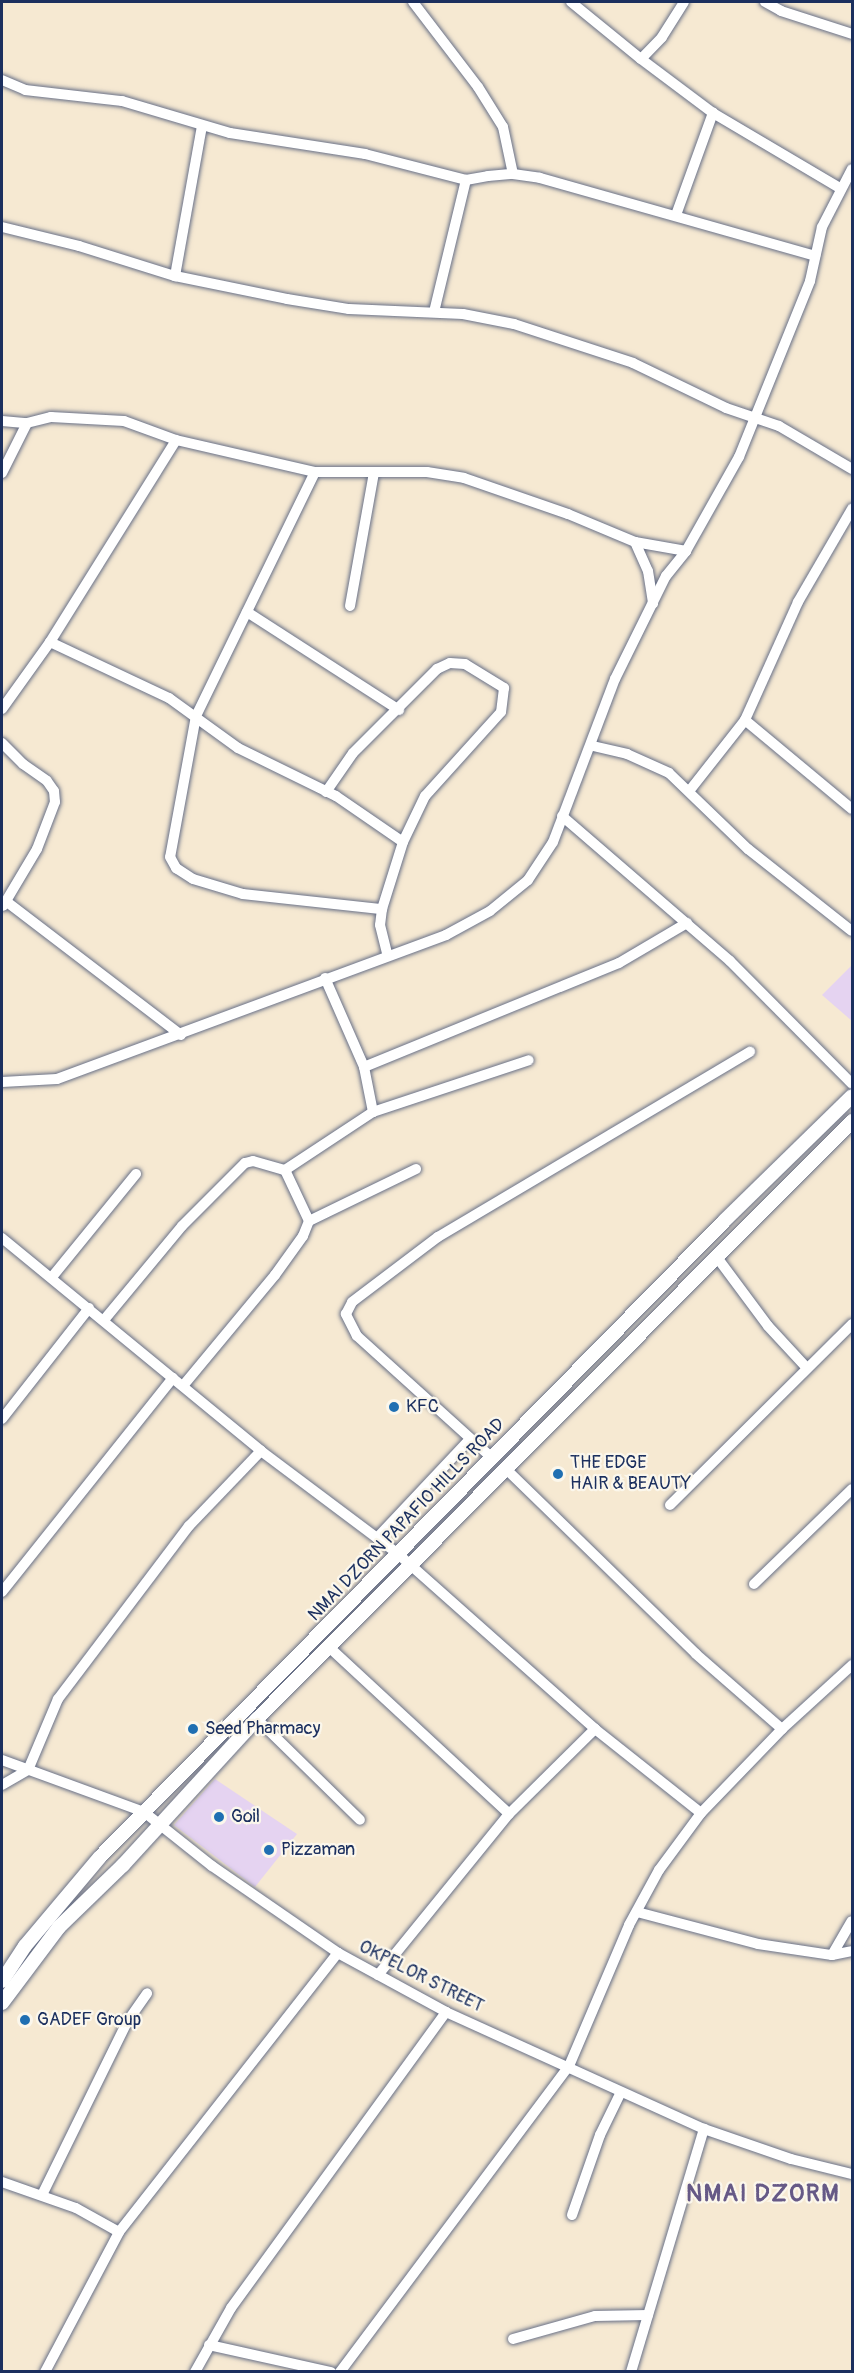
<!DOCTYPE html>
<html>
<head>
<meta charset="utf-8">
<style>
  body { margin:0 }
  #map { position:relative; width:854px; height:2373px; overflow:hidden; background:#f6e9d2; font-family:Pangolin,sans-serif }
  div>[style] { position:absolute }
  .built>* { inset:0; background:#e5d3f1 }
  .roads { filter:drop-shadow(0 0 2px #687087) drop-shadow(0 0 2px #687087) }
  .minor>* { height:10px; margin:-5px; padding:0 5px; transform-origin:5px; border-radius:5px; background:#fff }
  .tertiary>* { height:14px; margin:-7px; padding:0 7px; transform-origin:7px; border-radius:7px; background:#fff }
  .dots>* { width:16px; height:16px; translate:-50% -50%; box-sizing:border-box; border:3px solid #fbf7ec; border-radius:50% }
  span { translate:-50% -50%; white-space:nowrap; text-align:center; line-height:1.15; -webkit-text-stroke:4.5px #fbf7ec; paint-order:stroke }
  .poi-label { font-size:18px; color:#1b2f5e }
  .left { translate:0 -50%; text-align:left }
  .street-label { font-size:18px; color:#1b2f5e }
  .district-label { font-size:24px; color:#665986; font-weight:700; letter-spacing:1.5px }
  .frame { position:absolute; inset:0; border:3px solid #1b2f5e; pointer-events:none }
</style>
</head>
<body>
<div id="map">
  <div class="built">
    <div style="clip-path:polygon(852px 965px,852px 1021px,822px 995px)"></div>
    <div style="clip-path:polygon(215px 1779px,297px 1834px,255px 1887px,174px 1825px)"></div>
  </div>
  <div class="roads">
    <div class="minor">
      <div style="left:413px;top:2px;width:107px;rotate:52.6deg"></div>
      <div style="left:478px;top:87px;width:47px;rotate:58deg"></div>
      <div style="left:503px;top:127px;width:48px;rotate:78deg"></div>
      <div style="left:571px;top:2px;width:90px;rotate:39.2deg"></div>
      <div style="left:641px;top:59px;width:30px;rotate:-46deg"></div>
      <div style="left:662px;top:37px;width:41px;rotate:-57.8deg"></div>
      <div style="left:765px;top:2px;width:18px;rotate:29deg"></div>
      <div style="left:781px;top:11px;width:75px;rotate:17.9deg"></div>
      <div style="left:641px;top:59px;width:90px;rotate:36.9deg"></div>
      <div style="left:713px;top:113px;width:147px;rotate:30.6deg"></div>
      <div style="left:2px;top:80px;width:25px;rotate:23deg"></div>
      <div style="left:25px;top:90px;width:98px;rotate:6.5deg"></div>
      <div style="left:122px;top:101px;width:113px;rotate:16.5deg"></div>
      <div style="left:230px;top:133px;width:137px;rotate:8.8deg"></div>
      <div style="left:365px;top:154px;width:104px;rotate:14.4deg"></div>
      <div style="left:676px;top:215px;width:109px;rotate:-70.1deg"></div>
      <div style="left:2px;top:227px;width:79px;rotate:13.9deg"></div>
      <div style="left:79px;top:246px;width:101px;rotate:17.4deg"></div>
      <div style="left:175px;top:276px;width:114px;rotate:11.6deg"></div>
      <div style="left:287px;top:299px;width:63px;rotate:9.2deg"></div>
      <div style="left:349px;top:309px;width:114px;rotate:2.5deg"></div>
      <div style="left:463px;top:314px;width:52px;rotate:11.1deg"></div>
      <div style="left:514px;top:324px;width:125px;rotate:18.1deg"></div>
      <div style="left:633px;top:363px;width:103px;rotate:25.8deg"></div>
      <div style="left:726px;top:408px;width:56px;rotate:18.8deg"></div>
      <div style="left:779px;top:426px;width:85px;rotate:30.5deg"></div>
      <div style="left:175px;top:276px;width:152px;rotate:-79.8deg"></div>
      <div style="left:434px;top:312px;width:136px;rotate:-76.4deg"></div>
      <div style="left:466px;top:180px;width:22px;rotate:-10deg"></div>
      <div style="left:488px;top:176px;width:25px;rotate:-5deg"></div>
      <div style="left:513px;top:174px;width:27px;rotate:8deg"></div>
      <div style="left:540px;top:178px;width:286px;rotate:15.8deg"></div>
      <div style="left:2px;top:421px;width:25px;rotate:5deg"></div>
      <div style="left:27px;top:423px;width:25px;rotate:-14deg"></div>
      <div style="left:51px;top:417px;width:73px;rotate:3.1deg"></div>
      <div style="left:124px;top:421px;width:55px;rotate:20.1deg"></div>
      <div style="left:176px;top:440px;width:143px;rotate:13deg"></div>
      <div style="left:315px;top:472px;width:112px"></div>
      <div style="left:427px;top:472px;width:37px;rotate:9deg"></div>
      <div style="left:464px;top:478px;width:110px;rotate:19.1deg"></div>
      <div style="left:568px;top:514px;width:73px;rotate:22.7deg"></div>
      <div style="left:635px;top:542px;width:52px;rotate:10deg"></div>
      <div style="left:315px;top:472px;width:271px;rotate:116deg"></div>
      <div style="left:196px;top:716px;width:143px;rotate:100.4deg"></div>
      <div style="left:170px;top:857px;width:13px;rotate:61deg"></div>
      <div style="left:176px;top:868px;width:20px;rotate:33deg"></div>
      <div style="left:193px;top:879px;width:52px;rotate:16.7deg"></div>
      <div style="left:243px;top:894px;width:140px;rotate:6.2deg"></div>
      <div style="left:2px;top:473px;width:56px;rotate:-63.4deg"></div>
      <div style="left:635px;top:542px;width:32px;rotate:66deg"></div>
      <div style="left:648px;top:571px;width:33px;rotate:81deg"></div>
      <div style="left:350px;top:606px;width:136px;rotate:-79.8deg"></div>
      <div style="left:247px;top:612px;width:181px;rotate:32.8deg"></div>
      <div style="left:50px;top:642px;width:132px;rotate:25.2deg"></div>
      <div style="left:169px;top:698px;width:85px;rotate:35.9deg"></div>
      <div style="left:238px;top:748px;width:109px;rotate:26.1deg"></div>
      <div style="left:336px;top:796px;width:81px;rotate:34.5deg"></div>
      <div style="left:2px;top:709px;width:82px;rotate:-54.4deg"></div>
      <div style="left:50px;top:642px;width:238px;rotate:-58deg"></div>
      <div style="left:745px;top:720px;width:139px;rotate:39.8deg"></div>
      <div style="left:2px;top:743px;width:30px;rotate:45deg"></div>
      <div style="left:23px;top:764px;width:29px;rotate:35deg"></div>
      <div style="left:47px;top:781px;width:12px;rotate:55deg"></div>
      <div style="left:54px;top:791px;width:11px;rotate:85deg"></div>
      <div style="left:55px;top:802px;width:50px;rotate:111deg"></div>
      <div style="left:37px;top:849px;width:66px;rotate:120.8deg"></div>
      <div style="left:593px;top:746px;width:35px;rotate:13deg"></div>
      <div style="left:627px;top:754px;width:46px;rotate:24.3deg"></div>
      <div style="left:669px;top:773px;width:110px;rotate:43.9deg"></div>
      <div style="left:748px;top:849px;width:132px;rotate:38.3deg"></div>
      <div style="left:690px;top:790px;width:89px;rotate:-51.8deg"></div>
      <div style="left:745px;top:720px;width:129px;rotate:-65.8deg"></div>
      <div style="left:798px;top:602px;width:108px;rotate:-59.9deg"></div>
      <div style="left:326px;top:792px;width:47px;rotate:-55.3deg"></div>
      <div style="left:353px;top:753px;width:119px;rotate:-45deg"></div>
      <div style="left:437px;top:669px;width:14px;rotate:-25deg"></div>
      <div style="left:450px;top:663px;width:15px;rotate:4deg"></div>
      <div style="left:465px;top:664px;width:46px;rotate:31.6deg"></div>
      <div style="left:504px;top:688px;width:24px;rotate:97deg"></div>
      <div style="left:501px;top:712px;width:113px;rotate:132.1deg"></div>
      <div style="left:425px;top:796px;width:51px;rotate:115.6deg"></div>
      <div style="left:403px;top:842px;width:70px;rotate:107.4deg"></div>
      <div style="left:382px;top:909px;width:16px;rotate:97deg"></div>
      <div style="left:380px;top:925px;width:30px;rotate:76deg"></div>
      <div style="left:562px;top:816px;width:222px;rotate:40.8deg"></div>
      <div style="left:730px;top:961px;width:173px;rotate:45.2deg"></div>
      <div style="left:7px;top:902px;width:219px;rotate:37.4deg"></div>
      <div style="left:325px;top:978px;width:97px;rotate:66.3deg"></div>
      <div style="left:364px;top:1067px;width:46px;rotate:78.7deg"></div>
      <div style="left:364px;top:1067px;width:275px;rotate:-22.2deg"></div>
      <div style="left:619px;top:963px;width:79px;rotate:-30.5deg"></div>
      <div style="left:2px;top:1082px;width:55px;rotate:-3.1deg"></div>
      <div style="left:57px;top:1079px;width:415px;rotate:-20.3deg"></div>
      <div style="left:446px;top:935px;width:50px;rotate:-28.6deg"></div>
      <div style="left:490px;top:911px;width:49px;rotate:-39.2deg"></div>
      <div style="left:528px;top:880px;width:45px;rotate:-56.7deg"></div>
      <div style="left:553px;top:842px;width:174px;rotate:-69.2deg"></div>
      <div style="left:615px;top:679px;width:115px;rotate:-63.7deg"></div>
      <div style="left:666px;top:576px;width:32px;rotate:-51deg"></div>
      <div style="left:686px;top:551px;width:108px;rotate:-60.6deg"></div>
      <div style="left:739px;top:457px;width:190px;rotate:-68deg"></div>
      <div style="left:810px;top:281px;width:55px;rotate:-77.5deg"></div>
      <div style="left:822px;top:227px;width:65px;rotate:-62.7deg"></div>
      <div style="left:285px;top:1170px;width:105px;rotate:-33.4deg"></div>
      <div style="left:373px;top:1112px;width:164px;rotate:-18.4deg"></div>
      <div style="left:309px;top:1221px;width:119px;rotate:-25.9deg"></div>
      <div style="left:2px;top:1238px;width:335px;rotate:39.4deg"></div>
      <div style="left:261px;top:1451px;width:170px;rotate:36.9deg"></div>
      <div style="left:397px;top:1553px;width:265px;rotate:41.6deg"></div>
      <div style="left:595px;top:1729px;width:135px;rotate:38.4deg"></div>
      <div style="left:716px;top:1256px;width:87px;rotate:53.4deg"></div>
      <div style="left:768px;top:1326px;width:56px;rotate:47.2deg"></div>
      <div style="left:52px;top:1277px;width:133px;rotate:-50.8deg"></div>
      <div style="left:104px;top:1320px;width:122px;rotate:-50.3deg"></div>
      <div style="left:182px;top:1226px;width:89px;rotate:-45deg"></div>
      <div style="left:245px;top:1163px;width:8px;rotate:-14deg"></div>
      <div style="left:253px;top:1161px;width:33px;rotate:16deg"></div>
      <div style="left:285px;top:1170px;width:56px;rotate:64.8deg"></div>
      <div style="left:309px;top:1221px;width:16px;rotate:112deg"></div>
      <div style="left:303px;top:1236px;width:48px;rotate:125.7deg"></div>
      <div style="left:275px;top:1275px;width:144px;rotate:129.7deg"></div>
      <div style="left:2px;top:1419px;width:141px;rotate:-51.9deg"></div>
      <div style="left:491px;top:1457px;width:181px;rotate:-137.9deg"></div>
      <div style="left:357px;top:1336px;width:25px;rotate:-117deg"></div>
      <div style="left:346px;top:1314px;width:13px;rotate:-63deg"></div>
      <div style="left:352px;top:1302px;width:108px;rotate:-37.1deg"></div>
      <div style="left:438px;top:1237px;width:363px;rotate:-30.7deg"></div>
      <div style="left:506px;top:1469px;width:265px;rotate:44.2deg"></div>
      <div style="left:696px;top:1654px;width:114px;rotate:41.1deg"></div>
      <div style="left:670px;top:1505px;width:257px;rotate:-44.8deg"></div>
      <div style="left:377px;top:1538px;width:136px;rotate:-46.8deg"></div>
      <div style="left:754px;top:1584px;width:136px;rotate:-44.1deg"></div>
      <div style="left:2px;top:1592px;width:274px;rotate:-51.4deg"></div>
      <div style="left:330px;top:1648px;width:244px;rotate:42.8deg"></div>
      <div style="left:257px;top:1719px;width:144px;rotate:44.4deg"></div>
      <div style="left:2px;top:1760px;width:151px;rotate:20.1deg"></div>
      <div style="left:144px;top:1812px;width:87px;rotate:38.5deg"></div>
      <div style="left:212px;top:1866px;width:153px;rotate:34.6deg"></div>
      <div style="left:338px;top:1953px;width:123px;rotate:28.6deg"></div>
      <div style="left:446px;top:2012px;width:283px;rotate:24.4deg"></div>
      <div style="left:704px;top:2129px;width:92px;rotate:19deg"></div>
      <div style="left:791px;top:2159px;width:63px;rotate:13.8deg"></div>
      <div style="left:2px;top:1785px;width:30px;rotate:-30deg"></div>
      <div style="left:28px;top:1770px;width:77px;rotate:-67.1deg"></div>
      <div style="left:58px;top:1699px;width:217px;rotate:-52.9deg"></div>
      <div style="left:189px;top:1526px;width:104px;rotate:-46.2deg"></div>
      <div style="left:637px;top:1912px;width:125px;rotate:14.8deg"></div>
      <div style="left:758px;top:1944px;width:75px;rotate:8.5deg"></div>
      <div style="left:832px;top:1955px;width:20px;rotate:-11deg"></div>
      <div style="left:832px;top:1955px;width:39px;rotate:-60deg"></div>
      <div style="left:378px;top:1975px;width:208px;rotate:-50.9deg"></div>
      <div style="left:509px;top:1814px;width:121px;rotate:-44.7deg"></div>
      <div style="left:2px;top:2182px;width:78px;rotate:19.4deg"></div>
      <div style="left:76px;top:2208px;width:49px;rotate:29.2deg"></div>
      <div style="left:42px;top:2195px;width:193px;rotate:-63.8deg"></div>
      <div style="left:127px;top:2022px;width:35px;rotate:-55deg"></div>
      <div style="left:572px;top:2215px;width:85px;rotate:-70.7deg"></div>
      <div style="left:600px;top:2135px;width:46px;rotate:-64deg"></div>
      <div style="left:513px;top:2339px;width:85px;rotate:-15.7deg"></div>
      <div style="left:595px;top:2316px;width:53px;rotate:-1.1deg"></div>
      <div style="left:209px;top:2345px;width:125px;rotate:12.5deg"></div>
      <div style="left:45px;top:2372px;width:158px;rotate:-62.1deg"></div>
      <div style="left:119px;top:2232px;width:355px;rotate:-51.9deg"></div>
      <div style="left:195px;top:2372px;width:73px;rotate:-60.6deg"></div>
      <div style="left:231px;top:2308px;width:366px;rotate:-54deg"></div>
      <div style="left:340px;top:2372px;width:382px;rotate:-53.2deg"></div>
      <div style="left:569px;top:2066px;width:153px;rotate:-66.9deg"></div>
      <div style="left:629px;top:1925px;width:63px;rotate:-61.4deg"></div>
      <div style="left:659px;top:1870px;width:71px;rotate:-53.6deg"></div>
      <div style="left:701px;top:1813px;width:117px;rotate:-46deg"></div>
      <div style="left:782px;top:1729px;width:95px;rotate:-42.4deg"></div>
      <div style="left:631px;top:2372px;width:254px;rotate:-73.3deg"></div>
    </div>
    <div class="tertiary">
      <div style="left:2px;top:1981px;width:42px;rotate:-56.7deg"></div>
      <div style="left:25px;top:1946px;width:116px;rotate:-49.9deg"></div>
      <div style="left:100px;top:1857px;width:892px;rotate:-45.54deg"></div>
      <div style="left:725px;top:1220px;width:177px;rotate:-44.3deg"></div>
      <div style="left:2px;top:2003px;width:95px;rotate:-53.1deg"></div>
      <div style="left:59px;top:1927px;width:89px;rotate:-44.1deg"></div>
      <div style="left:123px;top:1865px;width:198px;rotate:-47.5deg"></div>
      <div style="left:257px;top:1719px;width:844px;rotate:-45.14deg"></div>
    </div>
  </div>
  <div class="dots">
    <div style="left:394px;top:1407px;background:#1f6fb2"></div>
    <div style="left:558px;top:1474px;background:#1f6fb2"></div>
    <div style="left:193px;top:1729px;background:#1f6fb2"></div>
    <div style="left:219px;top:1817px;background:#1f6fb2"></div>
    <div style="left:269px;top:1850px;background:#1f6fb2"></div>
    <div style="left:25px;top:2020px;background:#1f6fb2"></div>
  </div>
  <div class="poi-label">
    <span class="left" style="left:406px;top:1407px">KFC</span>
    <span class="left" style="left:570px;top:1474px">THE EDGE<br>HAIR &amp; BEAUTY</span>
    <span class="left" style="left:205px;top:1729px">Seed Pharmacy</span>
    <span class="left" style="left:231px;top:1817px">Goil</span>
    <span class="left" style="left:281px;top:1850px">Pizzaman</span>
    <span class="left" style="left:37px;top:2020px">GADEF Group</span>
  </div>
  <div class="street-label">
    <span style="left:407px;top:1520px;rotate:-46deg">NMAI DZORN PAPAFIO HILLS ROAD</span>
    <span style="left:421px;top:1977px;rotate:27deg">OKPELOR STREET</span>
  </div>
  <div class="district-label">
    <span style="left:763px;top:2194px">NMAI DZORM</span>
  </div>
  <div class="frame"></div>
</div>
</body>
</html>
